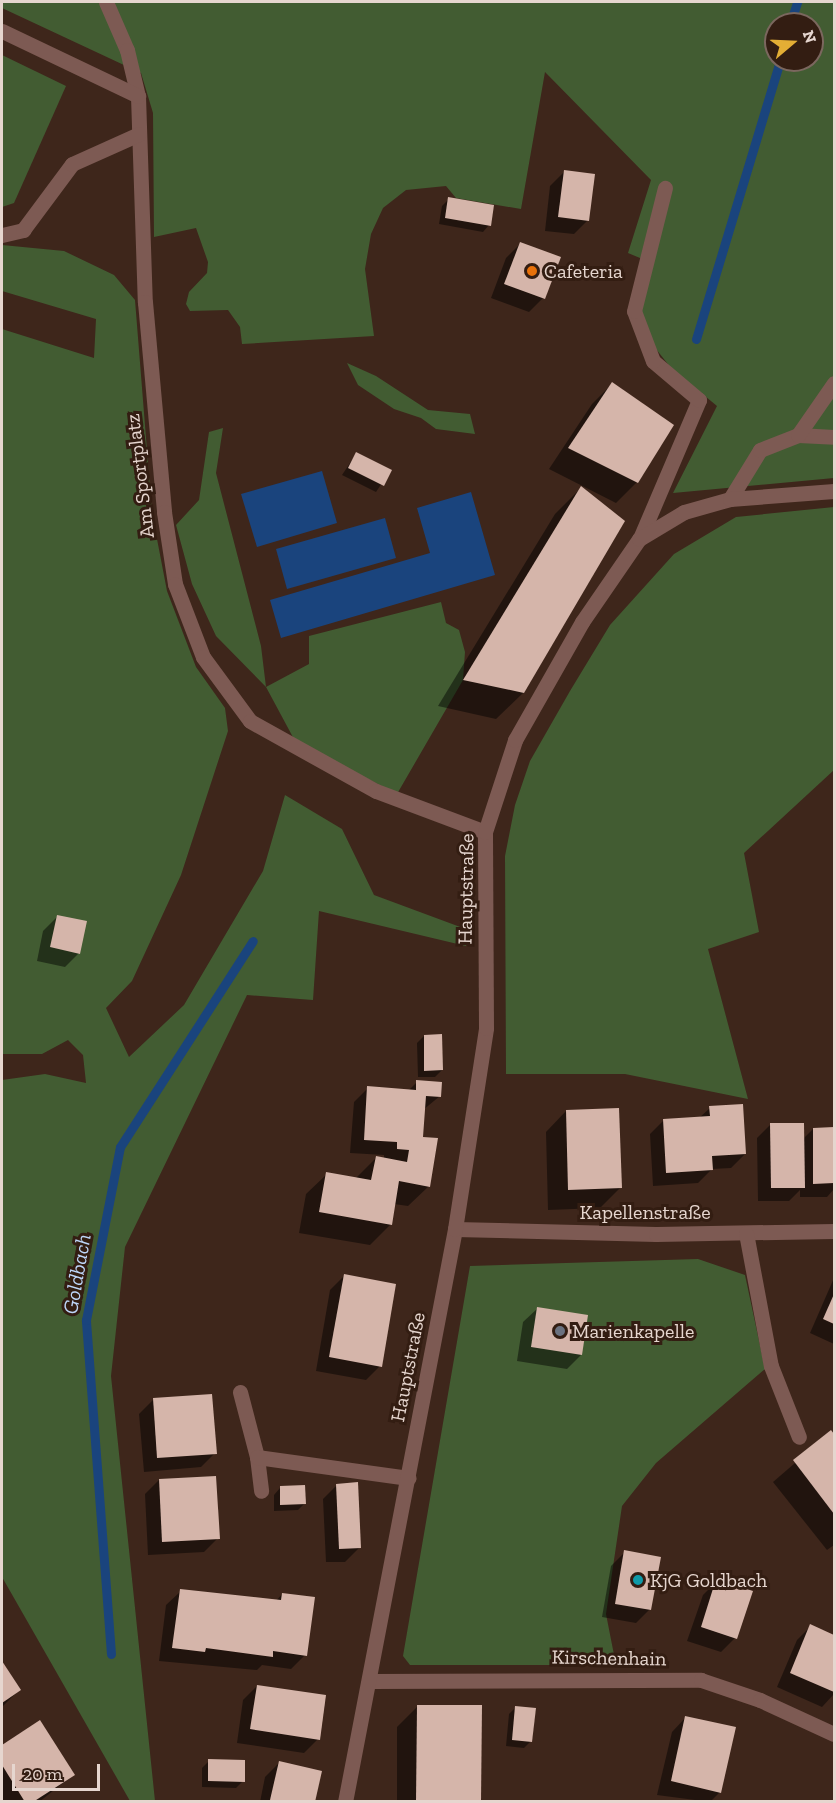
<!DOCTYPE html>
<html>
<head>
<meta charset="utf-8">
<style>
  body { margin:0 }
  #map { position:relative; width:836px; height:1803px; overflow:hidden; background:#3e261b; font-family:"Zilla Slab",serif }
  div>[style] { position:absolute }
  .green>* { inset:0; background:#425c32 }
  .water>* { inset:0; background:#1a447d }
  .shadow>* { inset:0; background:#0007 }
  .stream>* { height:9px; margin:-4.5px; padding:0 4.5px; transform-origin:4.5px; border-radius:4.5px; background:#1a447d }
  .building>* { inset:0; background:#d5b5aa }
  .minor>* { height:15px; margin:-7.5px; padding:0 7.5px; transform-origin:7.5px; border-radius:7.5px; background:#7d5a53 }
  .dots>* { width:16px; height:16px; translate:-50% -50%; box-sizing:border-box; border:3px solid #331d12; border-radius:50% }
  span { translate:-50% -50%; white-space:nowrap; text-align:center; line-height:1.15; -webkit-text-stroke:6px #331d12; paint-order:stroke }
  .poi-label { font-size:20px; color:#e6d6cf }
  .left { translate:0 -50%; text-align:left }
  .street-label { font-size:20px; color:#e6d6cf }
  .water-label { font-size:21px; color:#bdd5f8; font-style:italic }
  .frame { position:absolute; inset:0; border:3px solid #e6d6cf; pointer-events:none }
  .north { position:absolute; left:764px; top:12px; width:60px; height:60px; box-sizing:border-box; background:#331d12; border:2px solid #7b675e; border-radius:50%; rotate:71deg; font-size:16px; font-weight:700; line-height:24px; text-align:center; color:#e6d6cf }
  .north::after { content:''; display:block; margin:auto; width:21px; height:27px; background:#e3ae35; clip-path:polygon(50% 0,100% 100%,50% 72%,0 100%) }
  .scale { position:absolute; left:12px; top:1764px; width:88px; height:27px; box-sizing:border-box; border:3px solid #e6d6cf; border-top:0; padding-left:8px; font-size:18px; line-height:21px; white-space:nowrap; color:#e6d6cf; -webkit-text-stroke:4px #331d12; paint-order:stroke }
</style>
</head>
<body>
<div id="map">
  <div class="green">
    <div style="clip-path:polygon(evenodd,2px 2px,834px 2px,834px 478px,673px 493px,717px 406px,671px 368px,637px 325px,652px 263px,628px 253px,651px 180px,545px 72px,521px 209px,456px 198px,446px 186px,406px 190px,383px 208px,371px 234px,365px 269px,374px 336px,242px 344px,240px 327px,228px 310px,190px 311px,186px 304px,189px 292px,207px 273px,208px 262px,196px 228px,154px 237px,153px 113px,141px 73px,2px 8px,2px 2px,776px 24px,812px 24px,812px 60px,776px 60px,776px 24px)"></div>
    <div style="clip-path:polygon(2px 55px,66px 86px,14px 203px,2px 207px)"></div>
    <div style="clip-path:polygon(2px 245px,64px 251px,114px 275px,135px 300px,152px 513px,167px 591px,196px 667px,225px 708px,228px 731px,181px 875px,132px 981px,106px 1008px,129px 1057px,184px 1005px,263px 871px,285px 795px,342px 829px,374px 895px,463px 928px,466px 946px,319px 911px,313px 1000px,247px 995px,125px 1247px,111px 1376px,155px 1801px,130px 1801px,2px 1577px,2px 1080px,45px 1074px,86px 1083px,83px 1055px,68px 1040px,42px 1054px,2px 1054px,2px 329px,94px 358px,96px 319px,2px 291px)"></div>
    <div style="clip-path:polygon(347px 363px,376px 376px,428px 410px,470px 414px,475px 434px,436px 429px,421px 418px,394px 409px,358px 385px)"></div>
    <div style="clip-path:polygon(223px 428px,216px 473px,261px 646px,266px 687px,309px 664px,309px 636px,441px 602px,446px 623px,459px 630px,465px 652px,463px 680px,397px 794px,295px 741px,266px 687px,216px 636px,192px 584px,176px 525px,199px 500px,209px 432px)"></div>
    <div style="clip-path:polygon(834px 507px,834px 770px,744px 853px,759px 932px,708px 949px,748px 1099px,625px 1074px,506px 1074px,505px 856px,515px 805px,530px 761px,570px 691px,610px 625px,674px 554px,736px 517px)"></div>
    <div style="clip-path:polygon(698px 1259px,745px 1275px,765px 1369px,656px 1463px,622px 1506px,606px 1614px,616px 1665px,410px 1665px,403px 1656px,470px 1266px)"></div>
  </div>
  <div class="water">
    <div style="clip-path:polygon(322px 471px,337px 523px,257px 547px,241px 494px)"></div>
    <div style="clip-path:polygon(471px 492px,495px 575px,281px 638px,270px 600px,430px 553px,417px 508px)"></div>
    <div style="clip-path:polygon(385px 518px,396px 558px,287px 589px,276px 549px)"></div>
  </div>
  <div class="shadow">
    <div style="clip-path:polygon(564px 172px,588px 220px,574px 234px,545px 231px,550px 186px)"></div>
    <div style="clip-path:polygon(449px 199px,489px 225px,483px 232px,439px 224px,442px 206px)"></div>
    <div style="clip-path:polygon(520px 244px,543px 298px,529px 312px,491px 298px,506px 258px)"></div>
    <div style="clip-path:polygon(612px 384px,637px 482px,616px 503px,549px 469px,592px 404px)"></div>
    <div style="clip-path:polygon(356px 454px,390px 471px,376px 492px,342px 475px)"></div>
    <div style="clip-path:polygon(581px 488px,523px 693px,496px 719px,438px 706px,555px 514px)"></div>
    <div style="clip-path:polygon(57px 917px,79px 953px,65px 967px,37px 961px,43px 931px)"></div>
    <div style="clip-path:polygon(424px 1036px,442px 1070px,435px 1077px,418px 1077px,417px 1043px)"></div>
    <div style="clip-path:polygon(417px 1082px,440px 1096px,423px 1110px,422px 1138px,437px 1139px,429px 1186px,408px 1206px,394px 1204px,390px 1225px,370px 1245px,299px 1233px,306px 1194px,327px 1174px,355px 1179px,376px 1158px,384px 1159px,384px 1155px,350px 1153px,354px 1102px,368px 1088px,408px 1091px)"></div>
    <div style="clip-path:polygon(710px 1108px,745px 1154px,731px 1168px,712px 1169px,698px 1183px,653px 1186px,650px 1134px,664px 1120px,699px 1118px)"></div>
    <div style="clip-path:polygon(566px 1111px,620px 1188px,600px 1208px,548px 1210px,546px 1132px)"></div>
    <div style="clip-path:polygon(771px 1124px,802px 1140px,813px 1129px,834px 1129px,834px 1189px,827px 1197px,800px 1197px,800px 1190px,789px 1201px,758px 1201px,757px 1138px)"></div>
    <div style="clip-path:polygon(344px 1276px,380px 1366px,366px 1380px,316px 1371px,330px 1290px)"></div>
    <div style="clip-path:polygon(834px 1278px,834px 1344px,810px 1333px)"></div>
    <div style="clip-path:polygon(538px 1308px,581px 1355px,567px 1369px,517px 1361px,523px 1322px)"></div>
    <div style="clip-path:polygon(153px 1400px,215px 1453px,201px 1467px,144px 1472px,139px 1414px)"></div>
    <div style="clip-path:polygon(831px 1432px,834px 1436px,834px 1545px,827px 1550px,773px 1482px)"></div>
    <div style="clip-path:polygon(159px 1480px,218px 1538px,204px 1552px,148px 1555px,145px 1494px)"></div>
    <div style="clip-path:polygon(337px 1485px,360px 1547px,345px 1562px,326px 1562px,323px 1499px)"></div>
    <div style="clip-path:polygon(280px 1488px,305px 1503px,298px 1510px,274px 1511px,274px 1495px)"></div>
    <div style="clip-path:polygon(625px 1552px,650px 1609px,636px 1623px,602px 1617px,611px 1566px)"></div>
    <div style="clip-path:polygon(717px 1581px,735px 1638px,721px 1652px,687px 1641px,703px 1595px)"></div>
    <div style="clip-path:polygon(181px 1591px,276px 1601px,282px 1594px,305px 1655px,291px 1669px,262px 1665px,257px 1670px,159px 1661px,166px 1605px)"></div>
    <div style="clip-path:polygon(811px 1626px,834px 1637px,834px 1694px,822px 1707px,777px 1687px,797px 1640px)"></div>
    <div style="clip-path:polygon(2px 1664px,19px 1690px,2px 1707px)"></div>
    <div style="clip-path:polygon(257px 1686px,318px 1739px,304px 1753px,237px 1743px,243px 1700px)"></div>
    <div style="clip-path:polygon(418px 1706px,480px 1802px,397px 1802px,397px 1727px)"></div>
    <div style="clip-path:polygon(516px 1707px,531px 1741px,524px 1748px,506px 1746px,509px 1714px)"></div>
    <div style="clip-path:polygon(686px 1717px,720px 1792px,710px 1802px,657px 1795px,672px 1732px)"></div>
    <div style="clip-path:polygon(40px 1723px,73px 1775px,39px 1802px,2px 1802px,2px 1747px)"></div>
    <div style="clip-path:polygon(209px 1761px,243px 1781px,236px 1788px,202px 1787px,202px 1768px)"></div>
    <div style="clip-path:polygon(279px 1763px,314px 1802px,260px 1802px,265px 1777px)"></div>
  </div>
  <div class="stream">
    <div style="left:790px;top:24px;width:23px;rotate:-72deg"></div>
    <div style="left:696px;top:339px;width:291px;rotate:-73.2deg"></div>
    <div style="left:111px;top:1654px;width:335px;rotate:-94.3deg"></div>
    <div style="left:86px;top:1320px;width:176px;rotate:-78.9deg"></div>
    <div style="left:120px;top:1147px;width:245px;rotate:-57.2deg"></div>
  </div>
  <div class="building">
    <div style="clip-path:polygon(564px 170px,595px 174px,589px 221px,558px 217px)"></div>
    <div style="clip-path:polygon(448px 197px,494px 205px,491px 226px,445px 218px)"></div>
    <div style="clip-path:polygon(520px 242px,561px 257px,545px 299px,504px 284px)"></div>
    <div style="clip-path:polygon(612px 382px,674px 425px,638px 483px,568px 448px)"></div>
    <div style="clip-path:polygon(356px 452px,392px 470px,384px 486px,348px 468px)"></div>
    <div style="clip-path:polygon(581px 486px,625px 521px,524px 693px,463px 680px)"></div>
    <div style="clip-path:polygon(57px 915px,87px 921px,80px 954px,50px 947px)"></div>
    <div style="clip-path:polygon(442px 1034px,443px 1070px,424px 1071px,424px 1035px)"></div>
    <div style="clip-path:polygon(416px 1080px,442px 1082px,441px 1097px,426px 1096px,423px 1137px,438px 1138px,430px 1187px,399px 1181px,392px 1225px,319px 1212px,326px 1172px,371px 1180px,376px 1156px,407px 1162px,409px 1150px,397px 1149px,397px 1142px,364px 1140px,367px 1086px,416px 1090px)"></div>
    <div style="clip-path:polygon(743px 1104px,746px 1154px,712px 1156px,713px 1170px,666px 1173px,663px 1119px,710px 1116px,709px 1106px)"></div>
    <div style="clip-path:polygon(619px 1108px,622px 1188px,568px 1190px,566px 1110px)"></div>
    <div style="clip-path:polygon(770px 1123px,804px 1123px,805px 1188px,771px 1188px)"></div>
    <div style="clip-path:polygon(834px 1127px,834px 1183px,813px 1184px,813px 1128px)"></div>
    <div style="clip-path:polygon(344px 1274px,396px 1284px,382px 1367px,329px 1357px)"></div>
    <div style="clip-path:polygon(834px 1294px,834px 1324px,823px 1319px)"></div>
    <div style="clip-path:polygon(537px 1307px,588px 1315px,582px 1355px,531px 1347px)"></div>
    <div style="clip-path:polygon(212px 1394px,217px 1454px,157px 1458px,153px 1398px)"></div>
    <div style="clip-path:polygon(831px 1430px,834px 1434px,834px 1514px,793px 1460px)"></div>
    <div style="clip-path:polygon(216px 1476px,220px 1539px,162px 1542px,159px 1479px)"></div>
    <div style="clip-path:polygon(358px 1482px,361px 1548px,339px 1549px,336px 1484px)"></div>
    <div style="clip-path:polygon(305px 1485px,306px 1504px,280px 1505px,280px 1486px)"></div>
    <div style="clip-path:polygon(624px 1550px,661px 1557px,651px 1610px,615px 1604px)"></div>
    <div style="clip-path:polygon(716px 1579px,753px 1591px,737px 1639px,701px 1627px)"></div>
    <div style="clip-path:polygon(180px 1589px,281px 1600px,282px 1593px,315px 1597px,307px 1656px,273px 1651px,273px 1657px,206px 1648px,205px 1652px,172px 1648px)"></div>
    <div style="clip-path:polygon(810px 1624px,834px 1635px,834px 1692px,790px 1673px)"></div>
    <div style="clip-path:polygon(2px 1661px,21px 1690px,2px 1703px)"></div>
    <div style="clip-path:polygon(257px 1685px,326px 1695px,320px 1740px,250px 1729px)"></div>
    <div style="clip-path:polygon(417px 1705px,482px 1705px,481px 1802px,416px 1802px)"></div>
    <div style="clip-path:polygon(515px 1706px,536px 1708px,532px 1742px,512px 1740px)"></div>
    <div style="clip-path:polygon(685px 1716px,736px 1727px,721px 1793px,671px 1781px)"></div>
    <div style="clip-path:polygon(40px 1720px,75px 1775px,33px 1802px,25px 1802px,2px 1765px,2px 1745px)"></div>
    <div style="clip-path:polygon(208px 1759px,245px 1760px,245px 1782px,208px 1781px)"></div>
    <div style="clip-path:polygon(279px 1761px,322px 1771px,315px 1802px,270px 1800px)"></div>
  </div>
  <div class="minor">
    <div style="left:106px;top:2px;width:52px;rotate:66.4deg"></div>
    <div style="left:127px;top:50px;width:47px;rotate:76.6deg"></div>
    <div style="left:138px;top:96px;width:206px;rotate:88.1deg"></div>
    <div style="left:145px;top:302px;width:211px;rotate:84.8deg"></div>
    <div style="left:164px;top:512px;width:73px;rotate:81.3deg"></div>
    <div style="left:175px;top:584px;width:78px;rotate:69deg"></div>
    <div style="left:203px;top:657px;width:79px;rotate:53.7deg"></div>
    <div style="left:250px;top:721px;width:144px;rotate:29.1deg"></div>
    <div style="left:376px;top:791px;width:116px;rotate:20.6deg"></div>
    <div style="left:2px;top:31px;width:151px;rotate:25.5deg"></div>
    <div style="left:2px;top:235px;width:22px;rotate:-13deg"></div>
    <div style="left:23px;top:230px;width:82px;rotate:-53.4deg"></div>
    <div style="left:72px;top:164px;width:73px;rotate:-24.1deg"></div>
    <div style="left:798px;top:435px;width:36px;rotate:3deg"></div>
    <div style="left:730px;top:499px;width:57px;rotate:-58.5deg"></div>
    <div style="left:760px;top:450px;width:41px;rotate:-21.5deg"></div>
    <div style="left:798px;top:435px;width:63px;rotate:-55.3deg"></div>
    <div style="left:641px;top:536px;width:148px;rotate:-66.9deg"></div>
    <div style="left:699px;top:400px;width:60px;rotate:-139.7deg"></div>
    <div style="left:653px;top:361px;width:53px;rotate:-110.8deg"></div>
    <div style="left:634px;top:311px;width:127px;rotate:-75.9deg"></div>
    <div style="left:455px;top:1229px;width:201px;rotate:1.4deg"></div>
    <div style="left:656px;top:1234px;width:178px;rotate:-1deg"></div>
    <div style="left:746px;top:1233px;width:135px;rotate:79.4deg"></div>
    <div style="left:771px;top:1366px;width:76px;rotate:68.5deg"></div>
    <div style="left:240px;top:1392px;width:67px;rotate:75.3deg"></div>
    <div style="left:257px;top:1457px;width:34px;rotate:83deg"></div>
    <div style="left:257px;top:1457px;width:153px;rotate:7.9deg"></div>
    <div style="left:371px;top:1681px;width:330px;rotate:-0.2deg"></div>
    <div style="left:701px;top:1680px;width:62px;rotate:18.7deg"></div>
    <div style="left:760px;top:1700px;width:81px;rotate:24.7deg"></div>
    <div style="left:345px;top:1802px;width:583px;rotate:-79.13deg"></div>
    <div style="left:455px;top:1229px;width:203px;rotate:-81.2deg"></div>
    <div style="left:486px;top:1028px;width:196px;rotate:-90.3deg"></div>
    <div style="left:485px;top:832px;width:97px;rotate:-71.9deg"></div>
    <div style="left:515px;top:740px;width:136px;rotate:-60.4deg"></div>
    <div style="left:582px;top:622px;width:101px;rotate:-55.5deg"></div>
    <div style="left:639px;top:539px;width:52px;rotate:-31deg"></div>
    <div style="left:684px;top:512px;width:48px;rotate:-15.8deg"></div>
    <div style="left:730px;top:499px;width:104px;rotate:-4.4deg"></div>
  </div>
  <div class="dots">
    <div style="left:532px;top:271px;background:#e8710a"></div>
    <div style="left:560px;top:1331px;background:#6b7280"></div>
    <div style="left:638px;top:1580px;background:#0f9aa8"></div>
  </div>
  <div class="poi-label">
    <span class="left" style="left:544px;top:271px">Cafeteria</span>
    <span class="left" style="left:572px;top:1331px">Marienkapelle</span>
    <span class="left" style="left:650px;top:1580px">KjG Goldbach</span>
  </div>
  <div class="street-label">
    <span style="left:140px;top:476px;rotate:-97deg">Am Sportplatz</span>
    <span style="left:466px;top:889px;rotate:-89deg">Hauptstraße</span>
    <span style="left:645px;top:1212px">Kapellenstraße</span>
    <span style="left:408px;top:1367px;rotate:-79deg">Hauptstraße</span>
    <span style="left:609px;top:1658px;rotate:1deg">Kirschenhain</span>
  </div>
  <div class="water-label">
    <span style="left:77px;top:1274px;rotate:-80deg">Goldbach</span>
  </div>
  <div class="frame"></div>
  <div class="north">N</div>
  <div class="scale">20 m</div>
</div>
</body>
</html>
